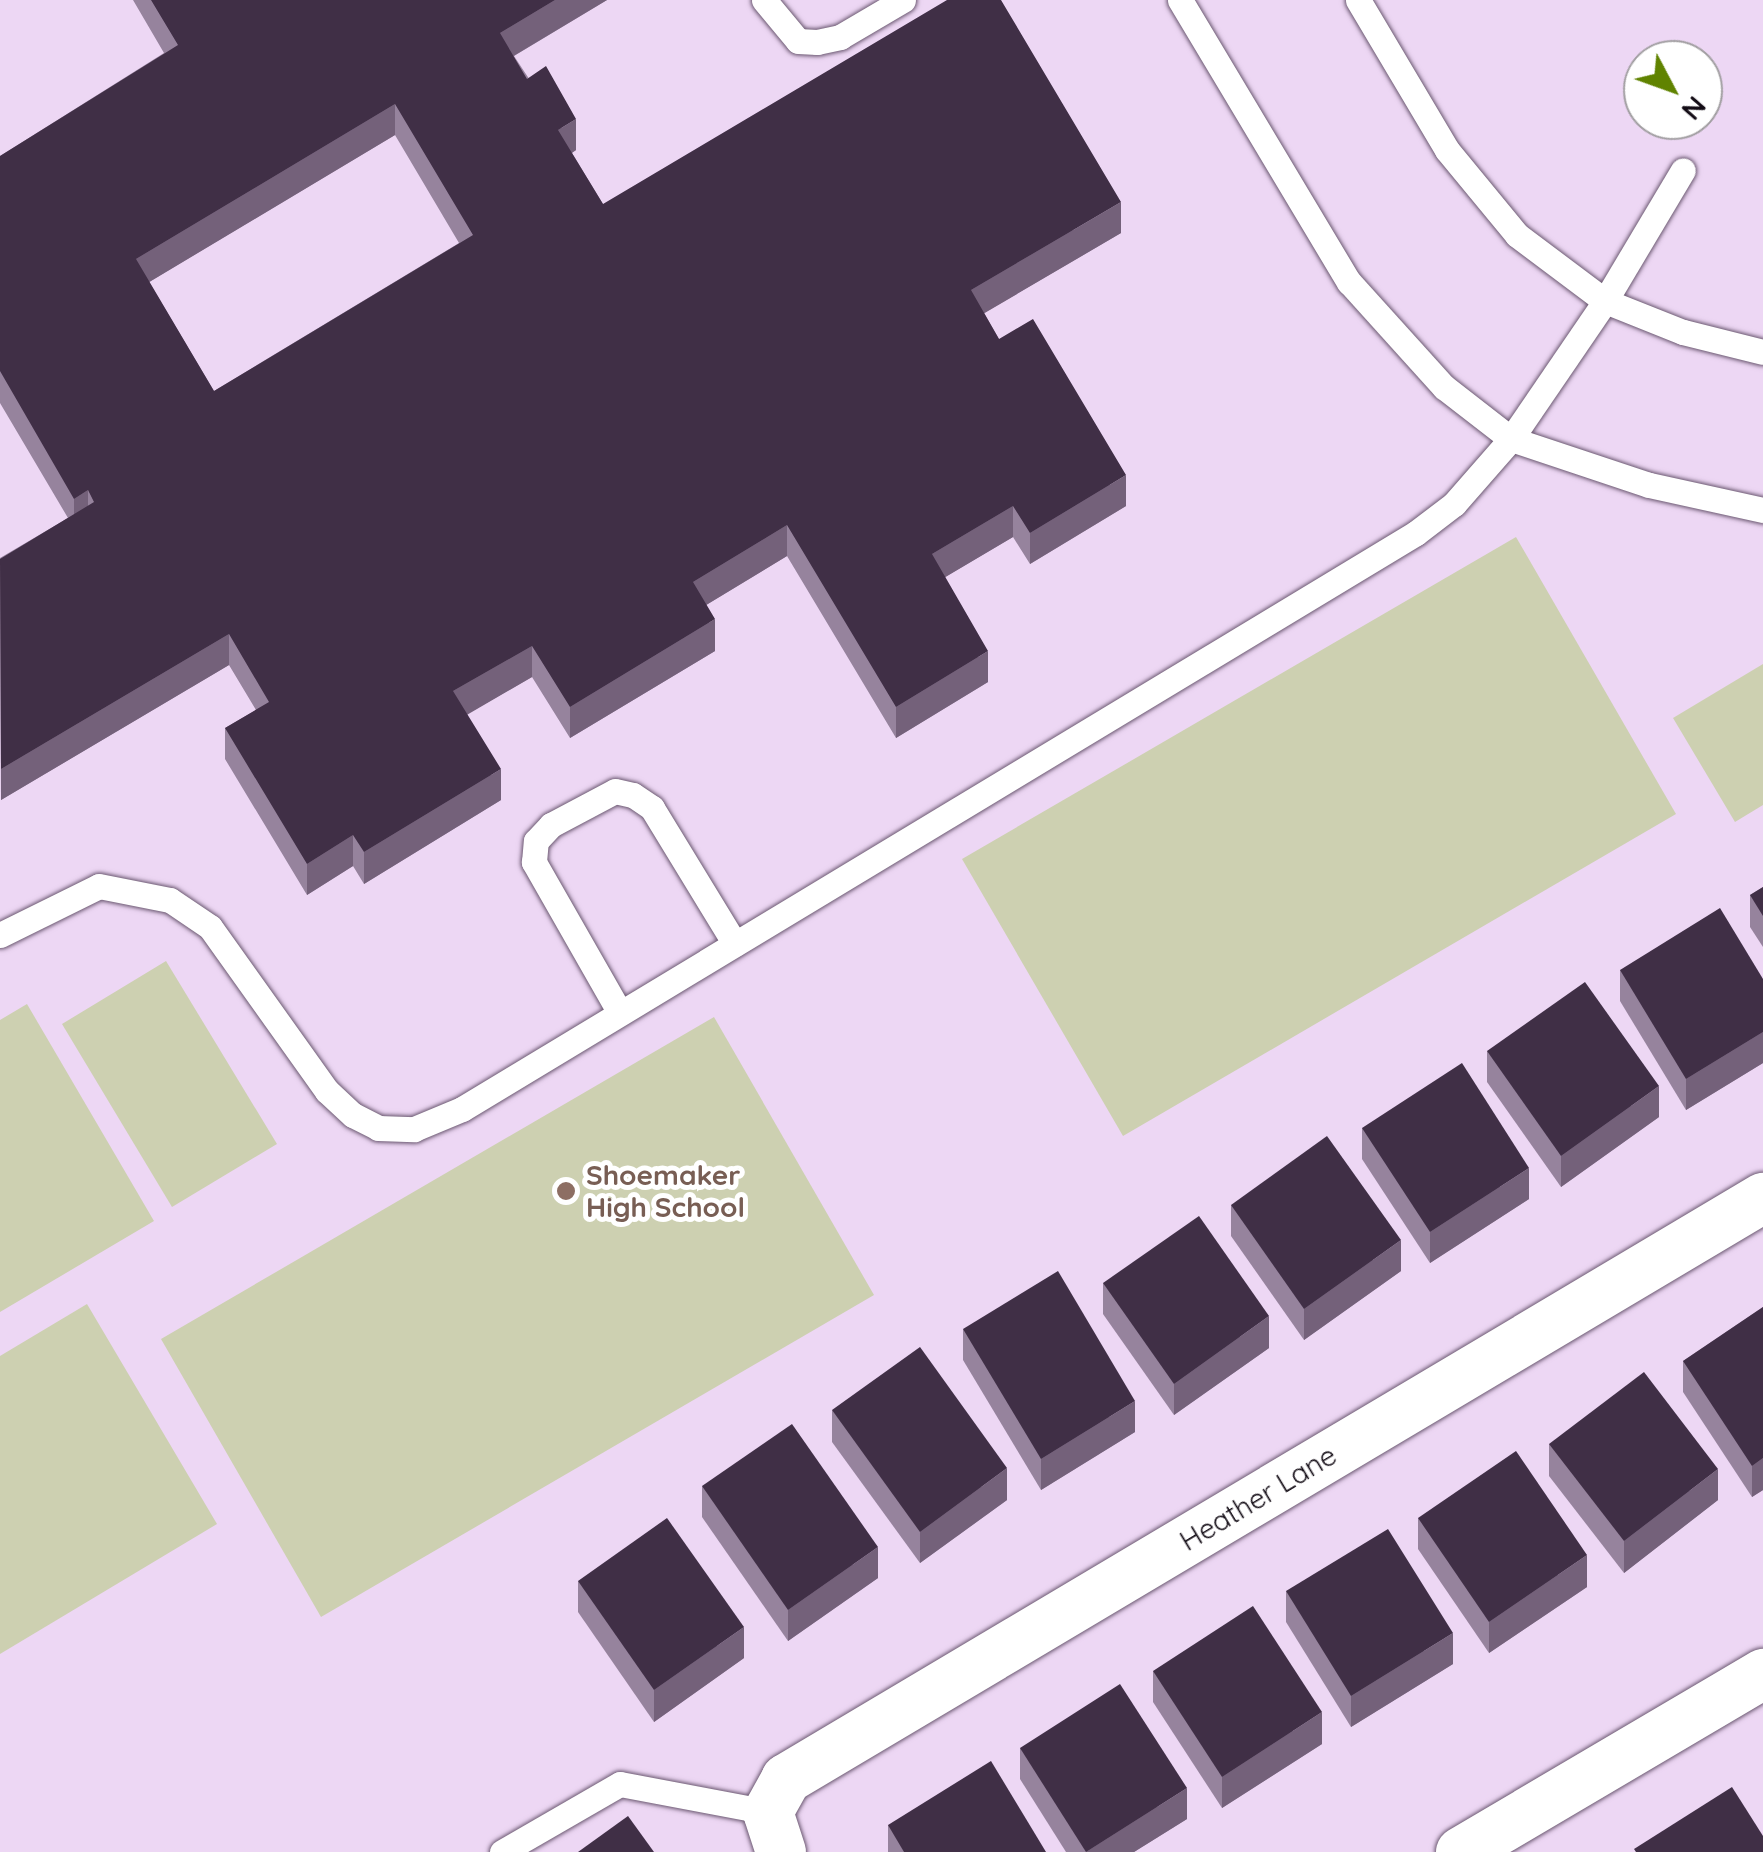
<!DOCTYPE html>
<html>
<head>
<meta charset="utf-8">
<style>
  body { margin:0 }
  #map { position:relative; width:1763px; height:1852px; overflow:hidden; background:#edd7f4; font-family:Quicksand,sans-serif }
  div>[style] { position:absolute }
  .green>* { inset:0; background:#cdd0b1 }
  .roads { filter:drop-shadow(0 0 2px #6b5871) drop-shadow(0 0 2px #6b5871) }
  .lane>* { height:25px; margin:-12.5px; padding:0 12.5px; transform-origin:12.5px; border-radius:12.5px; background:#fff }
  .street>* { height:50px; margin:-25px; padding:0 25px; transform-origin:25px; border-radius:25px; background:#fff }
  .wall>* { inset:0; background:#96839d }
  .shaded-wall>* { inset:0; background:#74617a }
  .building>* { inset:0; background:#402f46 }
  .dots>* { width:28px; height:28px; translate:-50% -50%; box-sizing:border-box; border:5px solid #fff; border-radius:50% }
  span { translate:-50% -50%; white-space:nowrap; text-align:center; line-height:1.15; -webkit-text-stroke:10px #fff; paint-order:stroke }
  .education-label { font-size:28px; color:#785e54; font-weight:700 }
  .left { translate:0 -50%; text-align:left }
  .street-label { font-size:28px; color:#130c15 }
  .north { position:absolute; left:1623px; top:40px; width:100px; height:100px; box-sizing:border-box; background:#fff; border:2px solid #a19ea1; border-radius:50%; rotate:131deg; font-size:28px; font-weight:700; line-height:40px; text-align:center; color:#130c15 }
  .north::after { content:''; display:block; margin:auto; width:35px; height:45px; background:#608300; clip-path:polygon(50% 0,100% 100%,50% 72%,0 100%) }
</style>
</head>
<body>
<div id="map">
  <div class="green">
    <div style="clip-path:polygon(1516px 537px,1676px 814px,1123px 1136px,962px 859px)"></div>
    <div style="clip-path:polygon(1763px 664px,1763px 805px,1735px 822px,1673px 718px)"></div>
    <div style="clip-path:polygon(166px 961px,277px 1144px,172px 1207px,62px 1024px)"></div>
    <div style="clip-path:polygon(27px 1004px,154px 1221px,0 1312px,0 1020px)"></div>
    <div style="clip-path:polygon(714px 1017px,874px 1295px,321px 1617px,161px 1339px)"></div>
    <div style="clip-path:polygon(87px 1304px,217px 1524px,0 1654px,0 1356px)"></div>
  </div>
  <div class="roads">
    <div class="lane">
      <div style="left:764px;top:0;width:53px;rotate:50.3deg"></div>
      <div style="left:798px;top:41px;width:19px;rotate:3deg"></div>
      <div style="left:817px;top:42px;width:24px;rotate:-12deg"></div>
      <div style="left:840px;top:37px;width:73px;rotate:-30.4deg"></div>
      <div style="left:1180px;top:0;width:329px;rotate:59.1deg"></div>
      <div style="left:1349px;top:282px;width:142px;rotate:47.9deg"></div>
      <div style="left:1444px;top:387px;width:85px;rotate:37.8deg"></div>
      <div style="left:1511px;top:439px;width:145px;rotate:18.4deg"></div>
      <div style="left:1649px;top:485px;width:117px;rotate:12.4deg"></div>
      <div style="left:1358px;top:0;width:174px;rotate:59.3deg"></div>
      <div style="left:1447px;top:150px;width:110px;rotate:50.5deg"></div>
      <div style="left:1517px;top:235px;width:110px;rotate:36.9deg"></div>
      <div style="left:1605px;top:301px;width:84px;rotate:21.7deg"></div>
      <div style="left:1683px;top:332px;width:82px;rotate:14deg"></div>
      <div style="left:0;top:935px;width:110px;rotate:-26.3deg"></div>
      <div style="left:99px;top:886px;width:72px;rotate:11.2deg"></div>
      <div style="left:170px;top:900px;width:48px;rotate:34deg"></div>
      <div style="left:210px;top:927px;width:201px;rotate:54.5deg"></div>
      <div style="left:327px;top:1091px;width:35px;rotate:43deg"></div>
      <div style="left:353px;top:1115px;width:28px;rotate:27deg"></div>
      <div style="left:378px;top:1128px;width:36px;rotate:2deg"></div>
      <div style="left:414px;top:1129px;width:52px;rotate:-22.6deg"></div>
      <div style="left:462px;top:1109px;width:1114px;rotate:-31.12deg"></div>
      <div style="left:1416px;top:533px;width:48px;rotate:-37.3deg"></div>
      <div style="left:1454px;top:504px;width:86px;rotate:-48.8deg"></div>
      <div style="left:1511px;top:439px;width:167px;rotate:-55.7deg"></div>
      <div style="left:1605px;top:301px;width:152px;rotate:-59.2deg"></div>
      <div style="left:620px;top:1013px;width:174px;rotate:-119.7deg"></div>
      <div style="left:534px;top:862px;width:21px;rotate:-85deg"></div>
      <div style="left:536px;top:841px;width:22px;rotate:-47deg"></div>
      <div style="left:551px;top:825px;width:72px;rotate:-28deg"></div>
      <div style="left:615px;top:791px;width:18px;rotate:13deg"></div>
      <div style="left:633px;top:795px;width:23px;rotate:34deg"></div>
      <div style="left:652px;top:808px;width:159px;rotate:58.6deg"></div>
      <div style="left:502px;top:1852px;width:136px;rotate:-30deg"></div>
      <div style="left:620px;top:1784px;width:151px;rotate:10.7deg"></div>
    </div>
    <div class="street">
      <div style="left:781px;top:1852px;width:42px;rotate:-108deg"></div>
      <div style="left:768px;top:1812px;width:38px;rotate:-61deg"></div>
      <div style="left:786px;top:1779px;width:1137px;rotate:-30.74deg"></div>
      <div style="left:1461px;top:1852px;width:351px;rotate:-30.5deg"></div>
    </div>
  </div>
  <div class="wall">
    <div style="clip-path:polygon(evenodd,133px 0,607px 0,514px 56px,576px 150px,572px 153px,603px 204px,1121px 233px,984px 313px,999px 339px,1126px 506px,1030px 564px,1013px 537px,945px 577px,988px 682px,896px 738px,787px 556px,706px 605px,715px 651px,570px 738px,532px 677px,467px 714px,501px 800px,364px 884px,353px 866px,307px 895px,225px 759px,225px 728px,256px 710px,229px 665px,1px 800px,0 558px,68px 518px,0 403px,0 156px,164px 53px,133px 0,395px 135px,459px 243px,214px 391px,149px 282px,395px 135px)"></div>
    <div style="clip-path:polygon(1763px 887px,1763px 947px,1750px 927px,1750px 895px)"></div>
    <div style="clip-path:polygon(1620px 970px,1763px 979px,1763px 1063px,1686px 1110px,1620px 1001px)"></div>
    <div style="clip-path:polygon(1487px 1051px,1659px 1117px,1561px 1187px,1487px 1082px)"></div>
    <div style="clip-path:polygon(1362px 1128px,1529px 1199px,1430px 1263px,1362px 1159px)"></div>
    <div style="clip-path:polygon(1231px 1205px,1401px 1271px,1304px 1340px,1231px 1236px)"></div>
    <div style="clip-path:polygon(1103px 1283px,1269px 1348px,1174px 1415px,1103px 1314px)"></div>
    <div style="clip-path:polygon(1763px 1307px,1763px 1490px,1752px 1497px,1683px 1392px,1683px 1361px)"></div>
    <div style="clip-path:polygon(963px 1329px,1135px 1432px,1041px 1490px,963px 1360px)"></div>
    <div style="clip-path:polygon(832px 1410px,1007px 1500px,920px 1563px,832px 1442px)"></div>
    <div style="clip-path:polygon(1549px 1444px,1718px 1500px,1624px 1573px,1549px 1476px)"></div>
    <div style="clip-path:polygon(702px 1486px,878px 1578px,788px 1641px,702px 1517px)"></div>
    <div style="clip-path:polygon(1418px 1518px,1587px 1587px,1489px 1653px,1418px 1549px)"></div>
    <div style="clip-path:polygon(578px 1581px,744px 1658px,654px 1722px,578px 1612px)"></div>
    <div style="clip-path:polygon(1286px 1591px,1453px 1664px,1351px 1727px,1286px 1622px)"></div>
    <div style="clip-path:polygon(1153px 1671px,1322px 1744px,1222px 1808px,1153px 1702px)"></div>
    <div style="clip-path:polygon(1020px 1748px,1187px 1819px,1134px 1852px,1066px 1852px,1020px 1779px)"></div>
    <div style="clip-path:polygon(888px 1825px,1046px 1852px,888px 1852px)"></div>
  </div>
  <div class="shaded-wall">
    <div style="clip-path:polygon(555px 0,607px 0,500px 64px,500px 33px)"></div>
    <div style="clip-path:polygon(395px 104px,395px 135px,136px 290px,136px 259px)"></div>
    <div style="clip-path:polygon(576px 119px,576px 150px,558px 162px,558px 130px)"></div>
    <div style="clip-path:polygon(1121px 202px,1121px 233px,971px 321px,971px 290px)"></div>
    <div style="clip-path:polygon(1126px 475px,1126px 506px,1030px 564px,1030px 533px)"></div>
    <div style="clip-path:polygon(88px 490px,88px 521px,74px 530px,74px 499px)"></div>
    <div style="clip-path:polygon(1013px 506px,1013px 537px,932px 585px,932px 554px)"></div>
    <div style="clip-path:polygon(787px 525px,787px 556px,693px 613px,693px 582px)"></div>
    <div style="clip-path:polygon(715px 619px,715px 651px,570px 738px,570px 707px)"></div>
    <div style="clip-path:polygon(229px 634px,229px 665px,1px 800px,1px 769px)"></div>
    <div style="clip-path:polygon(532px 646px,532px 677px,453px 723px,453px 691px)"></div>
    <div style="clip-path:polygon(988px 651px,988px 682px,896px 738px,896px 707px)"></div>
    <div style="clip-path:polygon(501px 769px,501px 800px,364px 884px,364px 852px)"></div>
    <div style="clip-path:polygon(353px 835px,353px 866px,307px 895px,307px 864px)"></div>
    <div style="clip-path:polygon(1763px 1032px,1763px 1063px,1686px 1110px,1686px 1079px)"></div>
    <div style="clip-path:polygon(1659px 1086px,1659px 1117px,1561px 1187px,1561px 1156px)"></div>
    <div style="clip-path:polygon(1529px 1168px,1529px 1199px,1430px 1263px,1430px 1232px)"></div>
    <div style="clip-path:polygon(1401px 1240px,1401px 1271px,1304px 1340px,1304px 1309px)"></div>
    <div style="clip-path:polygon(1269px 1316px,1269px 1348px,1174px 1415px,1174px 1384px)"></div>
    <div style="clip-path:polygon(1135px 1401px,1135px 1432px,1041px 1490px,1041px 1459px)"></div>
    <div style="clip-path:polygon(1763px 1458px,1763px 1490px,1752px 1497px,1752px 1466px)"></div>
    <div style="clip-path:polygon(1007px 1468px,1007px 1500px,920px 1563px,920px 1532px)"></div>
    <div style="clip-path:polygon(1718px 1469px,1718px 1500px,1624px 1573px,1624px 1541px)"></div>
    <div style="clip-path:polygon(878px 1547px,878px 1578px,788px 1641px,788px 1610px)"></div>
    <div style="clip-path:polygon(1587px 1555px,1587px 1587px,1489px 1653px,1489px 1622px)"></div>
    <div style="clip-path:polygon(744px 1627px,744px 1658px,654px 1722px,654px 1690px)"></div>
    <div style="clip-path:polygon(1453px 1633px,1453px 1664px,1351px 1727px,1351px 1696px)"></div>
    <div style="clip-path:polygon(1322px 1712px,1322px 1744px,1222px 1808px,1222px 1777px)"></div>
    <div style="clip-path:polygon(1187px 1788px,1187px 1819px,1134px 1852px,1086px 1852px)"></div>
  </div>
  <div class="building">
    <div style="clip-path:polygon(evenodd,151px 0,555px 0,500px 33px,527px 79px,546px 66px,576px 119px,558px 130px,603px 204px,947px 0,1001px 0,1121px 202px,971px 290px,999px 339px,1033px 319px,1126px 475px,1030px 533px,1013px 506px,932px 554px,988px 651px,896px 707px,787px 525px,693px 582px,715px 619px,570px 707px,532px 646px,453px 691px,501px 769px,364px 852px,353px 835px,307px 864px,225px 728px,269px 702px,229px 634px,1px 769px,0 559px,94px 502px,88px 490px,74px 499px,0 371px,0 156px,178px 45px,151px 0,395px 104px,473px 235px,214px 391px,136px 259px,395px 104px)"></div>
    <div style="clip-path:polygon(1763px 887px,1763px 916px,1750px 895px)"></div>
    <div style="clip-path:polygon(1720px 908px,1763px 979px,1763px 1032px,1686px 1079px,1620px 970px)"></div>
    <div style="clip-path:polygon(1585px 982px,1659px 1086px,1561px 1156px,1487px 1051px)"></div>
    <div style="clip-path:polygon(1462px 1063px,1529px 1168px,1430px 1232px,1362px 1128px)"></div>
    <div style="clip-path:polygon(1327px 1136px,1401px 1240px,1304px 1309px,1231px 1205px)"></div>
    <div style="clip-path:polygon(1199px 1216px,1269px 1316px,1174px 1384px,1103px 1283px)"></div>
    <div style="clip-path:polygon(1058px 1271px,1135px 1401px,1041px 1459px,963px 1329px)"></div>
    <div style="clip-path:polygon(1763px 1307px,1763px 1458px,1752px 1466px,1683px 1361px)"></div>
    <div style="clip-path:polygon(920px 1347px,1007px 1468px,920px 1532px,832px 1410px)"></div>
    <div style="clip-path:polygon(1644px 1372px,1718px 1469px,1624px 1541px,1549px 1444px)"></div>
    <div style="clip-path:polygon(792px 1424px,878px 1547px,788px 1610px,702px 1486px)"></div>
    <div style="clip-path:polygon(1516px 1451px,1587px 1555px,1489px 1622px,1418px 1518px)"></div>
    <div style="clip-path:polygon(667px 1518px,744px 1627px,654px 1690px,578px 1581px)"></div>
    <div style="clip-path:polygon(1388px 1529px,1453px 1633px,1351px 1696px,1286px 1591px)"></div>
    <div style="clip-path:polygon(1253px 1606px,1322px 1712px,1222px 1777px,1153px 1671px)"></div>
    <div style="clip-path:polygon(1120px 1684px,1187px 1788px,1086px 1852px,1020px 1748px)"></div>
    <div style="clip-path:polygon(991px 1761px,1046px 1852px,904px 1852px,888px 1825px)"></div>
    <div style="clip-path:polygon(1732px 1787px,1763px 1836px,1763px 1852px,1636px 1852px,1634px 1849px)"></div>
    <div style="clip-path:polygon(628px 1816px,654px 1852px,578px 1852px)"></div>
  </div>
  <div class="dots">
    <div style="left:566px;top:1191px;background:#8d6e63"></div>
  </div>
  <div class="education-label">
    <span class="left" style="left:586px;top:1191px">Shoemaker<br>High School</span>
  </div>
  <div class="street-label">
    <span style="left:1258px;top:1498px;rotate:-31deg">Heather Lane</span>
  </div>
  <div class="north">N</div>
</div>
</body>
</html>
